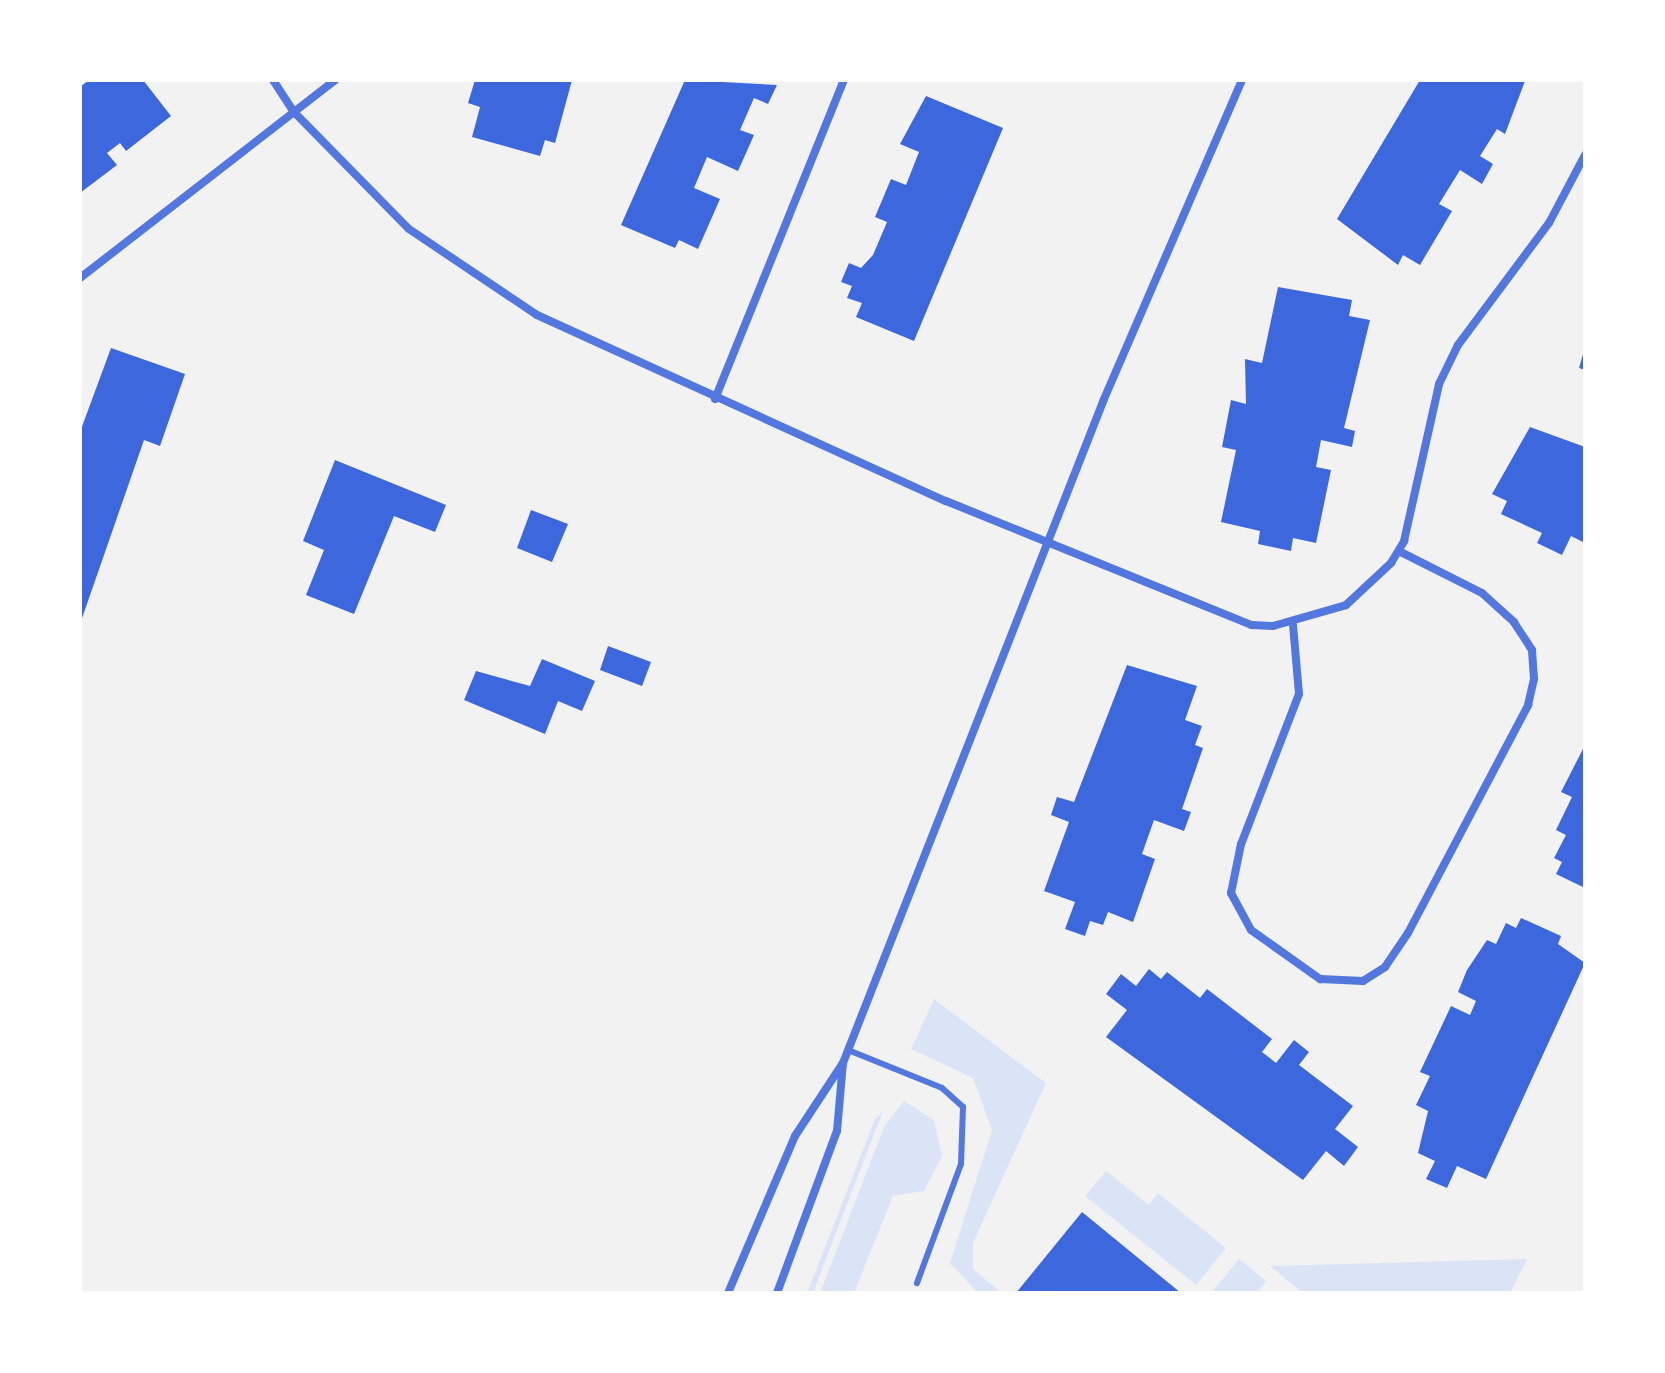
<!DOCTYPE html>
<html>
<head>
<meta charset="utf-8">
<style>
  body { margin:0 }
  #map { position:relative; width:1665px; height:1373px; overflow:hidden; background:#f2f2f2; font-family:"PT Serif",serif }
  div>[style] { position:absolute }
  .green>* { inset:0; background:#dbe4f7 }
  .building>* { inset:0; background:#3d67dc }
  .service>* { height:6px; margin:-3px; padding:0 3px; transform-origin:3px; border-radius:3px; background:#5277de }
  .minor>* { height:8px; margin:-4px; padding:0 4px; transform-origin:4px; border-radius:4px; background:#5277de }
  span { translate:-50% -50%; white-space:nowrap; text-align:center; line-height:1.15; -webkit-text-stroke:7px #fff; paint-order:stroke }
  .frame { position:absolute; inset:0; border:82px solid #fff; pointer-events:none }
</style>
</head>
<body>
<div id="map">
  <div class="green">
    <div style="clip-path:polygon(934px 999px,1046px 1083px,973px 1243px,973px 1269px,1002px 1293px,978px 1293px,950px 1263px,992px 1130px,973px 1078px,911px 1049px)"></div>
    <div style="clip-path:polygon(904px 1101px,934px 1120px,942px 1156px,924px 1191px,893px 1196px,854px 1293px,820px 1293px,884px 1127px)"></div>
    <div style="clip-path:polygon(883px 1111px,813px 1293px,807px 1293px,875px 1119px)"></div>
    <div style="clip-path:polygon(1106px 1171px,1149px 1205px,1158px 1193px,1226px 1248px,1196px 1285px,1085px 1196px)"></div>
    <div style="clip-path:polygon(1239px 1259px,1266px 1281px,1257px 1293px,1211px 1293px)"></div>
    <div style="clip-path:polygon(1527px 1259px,1510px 1293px,1303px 1293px,1270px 1266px)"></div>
  </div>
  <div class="building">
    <div style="clip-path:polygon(89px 80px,143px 80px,171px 116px,126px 151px,120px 143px,107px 153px,117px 165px,80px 193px,80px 87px)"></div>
    <div style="clip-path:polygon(475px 80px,572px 80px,555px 143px,545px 140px,540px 156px,472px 137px,480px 107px,468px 103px)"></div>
    <div style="clip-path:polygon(685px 80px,777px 85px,768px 104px,754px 98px,740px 130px,754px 135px,738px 171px,707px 157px,694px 188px,720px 199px,698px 249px,679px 240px,675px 248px,621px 225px)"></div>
    <div style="clip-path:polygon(1420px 80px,1525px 81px,1505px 134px,1497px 129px,1480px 156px,1493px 164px,1482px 184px,1460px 170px,1439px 204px,1452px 211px,1420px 265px,1403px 255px,1398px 265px,1337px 219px)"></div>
    <div style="clip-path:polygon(926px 96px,1003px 128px,914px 341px,856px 317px,862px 303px,847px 298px,852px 286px,841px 282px,849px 263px,861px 268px,873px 255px,887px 222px,875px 217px,891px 179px,906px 185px,919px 152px,900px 144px)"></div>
    <div style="clip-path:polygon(1278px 287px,1352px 300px,1349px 316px,1370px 320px,1344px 428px,1355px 431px,1352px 447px,1321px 440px,1316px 467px,1331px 470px,1316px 543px,1293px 538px,1291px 551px,1258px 544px,1260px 531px,1221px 522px,1236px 450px,1222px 447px,1231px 400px,1246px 404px,1245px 359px,1262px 363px)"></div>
    <div style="clip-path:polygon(111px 348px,185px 374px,160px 446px,144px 440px,80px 624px,80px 432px)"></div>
    <div style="clip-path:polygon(1584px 351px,1585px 351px,1585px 370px,1579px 368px)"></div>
    <div style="clip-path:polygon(1530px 427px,1585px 447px,1585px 543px,1571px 536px,1562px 555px,1537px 543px,1542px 533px,1501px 514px,1507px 501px,1492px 494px)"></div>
    <div style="clip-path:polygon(335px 460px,446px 505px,435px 532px,394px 516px,354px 614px,306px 595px,324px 550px,303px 541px)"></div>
    <div style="clip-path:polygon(531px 510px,568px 524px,552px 562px,517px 548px)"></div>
    <div style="clip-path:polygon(608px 646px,651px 662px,642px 686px,600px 670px)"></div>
    <div style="clip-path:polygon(542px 659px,595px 681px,582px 711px,558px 701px,545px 734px,464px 700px,476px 671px,530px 686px)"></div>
    <div style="clip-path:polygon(1127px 665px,1197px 686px,1185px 720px,1202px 726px,1195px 745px,1203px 748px,1182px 809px,1191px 812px,1184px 831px,1154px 820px,1142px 854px,1155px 859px,1133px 922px,1108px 912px,1103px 925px,1090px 921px,1085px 936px,1065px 929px,1075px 902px,1044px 891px,1069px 822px,1051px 815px,1057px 797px,1074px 802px)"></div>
    <div style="clip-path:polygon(1585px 745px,1585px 888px,1556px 874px,1562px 862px,1554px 858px,1566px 835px,1556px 830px,1572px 797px,1561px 792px)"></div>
    <div style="clip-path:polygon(1521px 918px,1561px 936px,1558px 944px,1585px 963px,1486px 1179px,1457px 1166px,1447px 1188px,1426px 1179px,1435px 1161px,1418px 1153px,1428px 1111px,1416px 1105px,1430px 1076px,1420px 1072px,1451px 1006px,1470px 1015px,1476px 1001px,1458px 992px,1467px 970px,1487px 940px,1496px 944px,1506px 923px,1516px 928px)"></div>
    <div style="clip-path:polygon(1149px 969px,1161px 979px,1167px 972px,1200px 998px,1207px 989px,1272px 1039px,1262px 1052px,1276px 1063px,1294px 1040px,1309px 1052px,1299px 1065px,1353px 1106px,1335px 1129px,1358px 1147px,1344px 1166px,1326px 1151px,1303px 1180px,1106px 1037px,1127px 1010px,1106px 994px,1121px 974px,1136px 986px)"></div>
    <div style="clip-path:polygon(1082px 1212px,1181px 1293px,1016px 1293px)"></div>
  </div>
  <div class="service">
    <div style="left:848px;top:1050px;width:101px;rotate:22deg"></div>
    <div style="left:942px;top:1088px;width:28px;rotate:42deg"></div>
    <div style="left:963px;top:1107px;width:57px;rotate:92deg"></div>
    <div style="left:961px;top:1164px;width:127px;rotate:110.3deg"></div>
  </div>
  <div class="minor">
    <div style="left:273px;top:80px;width:37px;rotate:57deg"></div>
    <div style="left:293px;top:111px;width:165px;rotate:45.5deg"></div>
    <div style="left:409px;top:229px;width:154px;rotate:33.9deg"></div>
    <div style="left:537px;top:315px;width:449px;rotate:24.5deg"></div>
    <div style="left:946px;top:501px;width:330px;rotate:22.1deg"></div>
    <div style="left:1252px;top:625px;width:21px;rotate:3deg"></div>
    <div style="left:1273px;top:626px;width:76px;rotate:-16deg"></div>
    <div style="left:1346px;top:605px;width:62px;rotate:-43deg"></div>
    <div style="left:1391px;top:563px;width:26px;rotate:-59deg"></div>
    <div style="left:1404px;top:541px;width:161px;rotate:-77.4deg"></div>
    <div style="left:1439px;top:384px;width:43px;rotate:-64deg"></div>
    <div style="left:1458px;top:345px;width:152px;rotate:-53.3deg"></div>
    <div style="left:1549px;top:223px;width:77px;rotate:-62.1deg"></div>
    <div style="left:80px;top:278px;width:323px;rotate:-37.8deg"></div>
    <div style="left:715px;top:399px;width:344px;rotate:-68deg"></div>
    <div style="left:1293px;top:625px;width:69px;rotate:85deg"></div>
    <div style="left:1299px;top:694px;width:161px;rotate:111.1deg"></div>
    <div style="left:1241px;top:844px;width:50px;rotate:101.5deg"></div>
    <div style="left:1231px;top:893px;width:42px;rotate:61.6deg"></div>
    <div style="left:1251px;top:930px;width:85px;rotate:35.4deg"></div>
    <div style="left:1320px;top:979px;width:43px;rotate:2.7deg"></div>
    <div style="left:1363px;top:981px;width:26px;rotate:-32deg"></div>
    <div style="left:1385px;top:967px;width:41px;rotate:-55.9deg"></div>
    <div style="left:1408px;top:933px;width:258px;rotate:-62.2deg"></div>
    <div style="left:1528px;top:705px;width:27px;rotate:-77deg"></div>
    <div style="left:1534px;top:679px;width:29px;rotate:-94deg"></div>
    <div style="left:1532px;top:650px;width:33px;rotate:-123deg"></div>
    <div style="left:1514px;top:622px;width:43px;rotate:-137.8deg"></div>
    <div style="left:1482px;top:593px;width:93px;rotate:-153.2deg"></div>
    <div style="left:728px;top:1293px;width:171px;rotate:-66.9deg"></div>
    <div style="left:795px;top:1136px;width:87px;rotate:-56.7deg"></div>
    <div style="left:843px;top:1063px;width:713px;rotate:-68.54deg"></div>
    <div style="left:1104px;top:399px;width:348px;rotate:-66.6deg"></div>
    <div style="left:777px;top:1293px;width:173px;rotate:-69.7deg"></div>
    <div style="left:837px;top:1131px;width:68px;rotate:-85deg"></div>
  </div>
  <div class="frame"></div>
</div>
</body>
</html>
